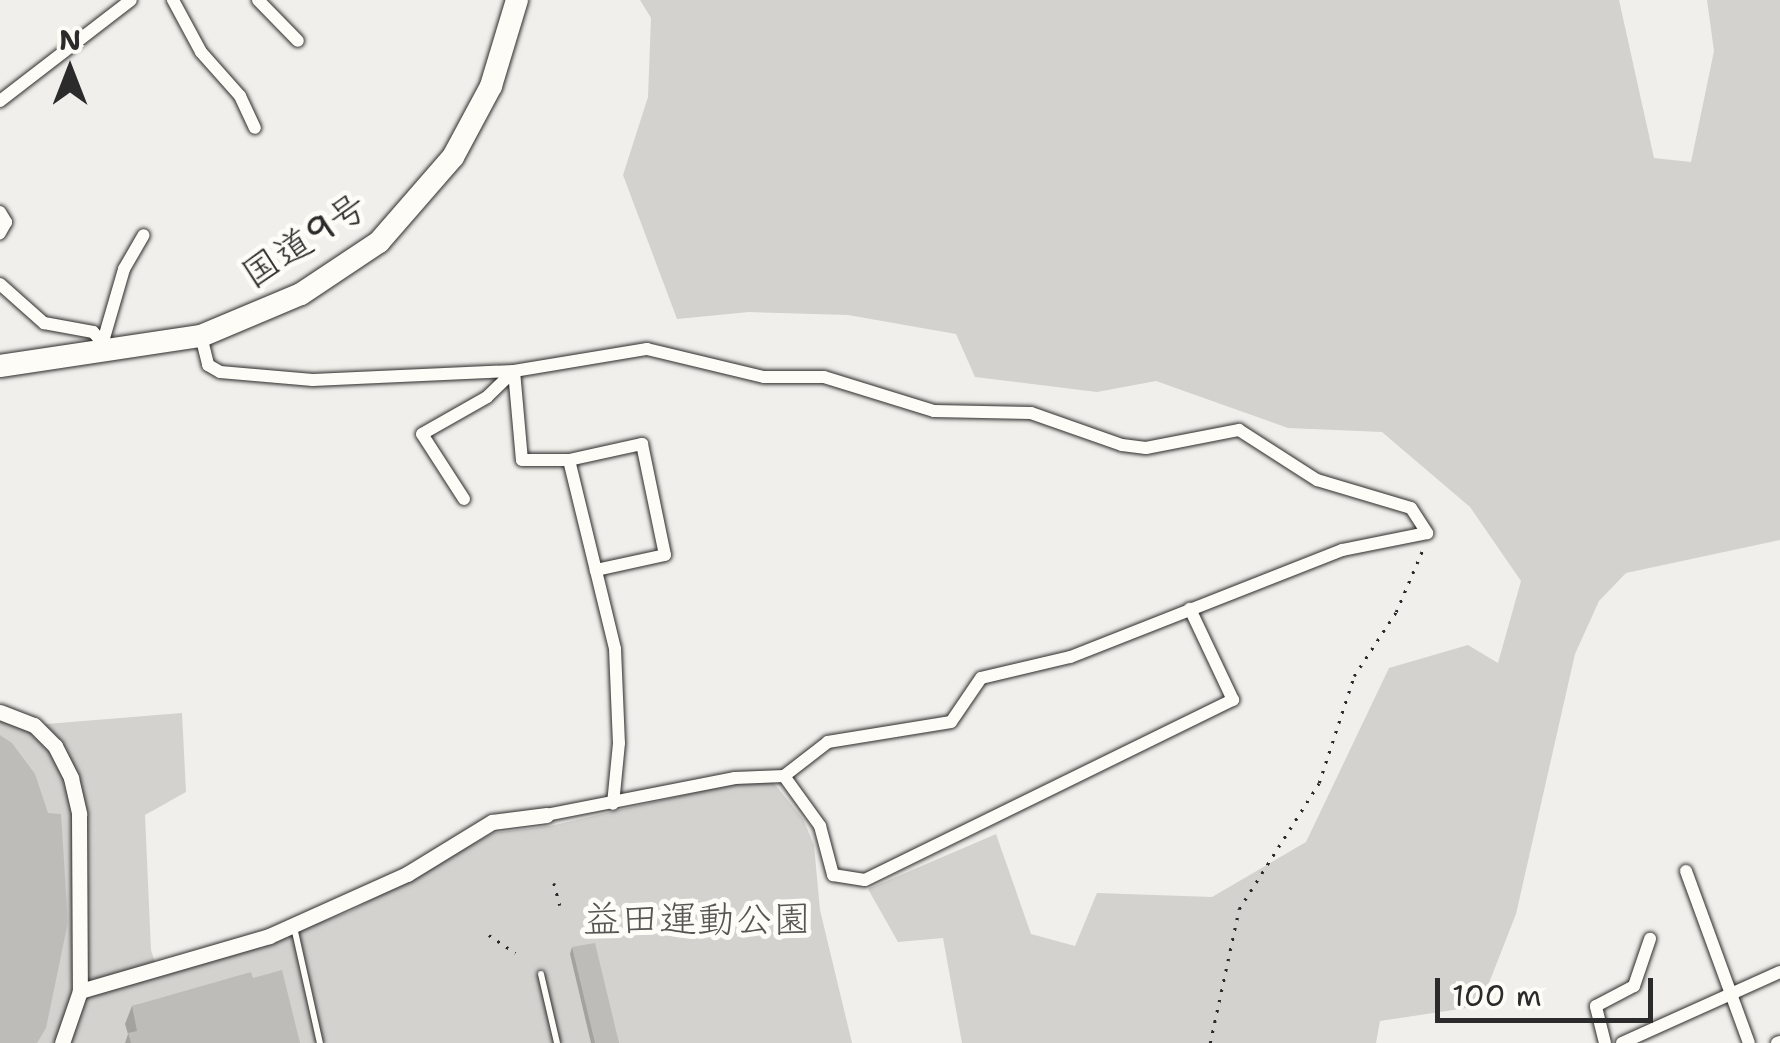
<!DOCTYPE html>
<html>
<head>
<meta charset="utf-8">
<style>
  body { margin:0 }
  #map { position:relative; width:1780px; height:1043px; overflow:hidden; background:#f0efeb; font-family:"Shantell Sans","Klee One",sans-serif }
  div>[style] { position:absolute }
  .green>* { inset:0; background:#d3d2cf }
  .path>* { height:2.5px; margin-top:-1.25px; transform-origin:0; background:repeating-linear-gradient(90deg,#2b2b2b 0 2.5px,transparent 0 10.5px) }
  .roads { filter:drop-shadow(0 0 2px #2b2b2b) drop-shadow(0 0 2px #2b2b2b) }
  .service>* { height:6px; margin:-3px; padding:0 3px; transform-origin:3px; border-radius:3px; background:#fdfcf7 }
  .minor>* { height:12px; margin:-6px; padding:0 6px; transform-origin:6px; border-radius:6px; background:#fdfcf7 }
  .tertiary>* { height:15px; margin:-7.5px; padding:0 7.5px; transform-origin:7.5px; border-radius:7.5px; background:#fdfcf7 }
  .trunk>* { height:22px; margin:-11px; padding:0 11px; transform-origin:11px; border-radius:11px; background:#fdfcf7 }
  .wall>* { inset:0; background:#a3a29e }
  .building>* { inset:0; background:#bdbcb8 }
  span { translate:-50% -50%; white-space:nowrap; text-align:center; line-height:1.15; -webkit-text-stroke:10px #fdfcf7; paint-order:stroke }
  .street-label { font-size:38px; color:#2b2b2b }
  .park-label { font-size:38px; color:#555554 }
  .north { position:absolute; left:20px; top:20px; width:100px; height:100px; -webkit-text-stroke:8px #fdfcf7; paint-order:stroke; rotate:0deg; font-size:28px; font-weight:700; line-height:40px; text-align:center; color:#2b2b2b }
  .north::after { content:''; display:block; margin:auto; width:35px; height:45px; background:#2b2b2b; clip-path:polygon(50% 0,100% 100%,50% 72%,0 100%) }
  .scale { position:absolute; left:1435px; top:978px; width:218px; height:45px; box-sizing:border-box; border:5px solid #2b2b2b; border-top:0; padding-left:12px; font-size:30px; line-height:35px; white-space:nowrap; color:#2b2b2b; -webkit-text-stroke:8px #fdfcf7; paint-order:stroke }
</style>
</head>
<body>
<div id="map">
  <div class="green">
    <div style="clip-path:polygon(640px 0,1619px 0,1654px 158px,1691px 162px,1714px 51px,1707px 0,1780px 0,1780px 540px,1626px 573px,1599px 601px,1575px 654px,1516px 914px,1480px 1006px,1380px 1021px,1376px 1043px,962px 1043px,943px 938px,898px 942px,868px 889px,996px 834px,1031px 934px,1075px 946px,1097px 893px,1212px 897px,1306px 842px,1389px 668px,1468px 645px,1498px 663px,1521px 581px,1470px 507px,1382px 432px,1288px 428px,1156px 381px,1097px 392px,975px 377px,956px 334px,848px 315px,749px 312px,677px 319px,623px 175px,648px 97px,651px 18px)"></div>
    <div style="clip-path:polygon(0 712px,34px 725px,182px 713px,186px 792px,145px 815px,151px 950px,160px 977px,349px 912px,493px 833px,550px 826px,736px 783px,773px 782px,803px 819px,814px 845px,820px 910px,852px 1043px,0 1043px)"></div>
  </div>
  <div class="path">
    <div style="left:554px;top:883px;width:23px;rotate:75deg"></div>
    <div style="left:489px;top:935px;width:32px;rotate:34deg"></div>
    <div style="left:1210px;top:1043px;width:137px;rotate:-77.8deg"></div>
    <div style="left:1239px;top:909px;width:149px;rotate:-57.6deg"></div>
    <div style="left:1319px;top:783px;width:113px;rotate:-71.9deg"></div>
    <div style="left:1354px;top:676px;width:77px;rotate:-56.7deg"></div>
    <div style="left:1396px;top:612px;width:69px;rotate:-66.8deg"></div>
  </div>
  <div class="roads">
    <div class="service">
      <div style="left:294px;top:927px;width:119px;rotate:77.4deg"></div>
      <div style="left:541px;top:974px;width:71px;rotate:76.9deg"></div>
    </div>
    <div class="minor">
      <div style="left:173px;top:0;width:59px;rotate:61.7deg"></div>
      <div style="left:201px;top:52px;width:59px;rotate:48.4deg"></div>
      <div style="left:240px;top:96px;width:35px;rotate:65deg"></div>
      <div style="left:258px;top:0;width:57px;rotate:45.7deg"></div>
      <div style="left:0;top:101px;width:165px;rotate:-37.6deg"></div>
      <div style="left:0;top:212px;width:12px;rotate:59deg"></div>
      <div style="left:6px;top:222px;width:13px;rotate:119deg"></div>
      <div style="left:0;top:284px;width:59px;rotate:41.6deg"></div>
      <div style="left:44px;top:323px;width:50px;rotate:10.4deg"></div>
      <div style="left:93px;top:332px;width:24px;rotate:48deg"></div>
      <div style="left:201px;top:336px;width:30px;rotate:76deg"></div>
      <div style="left:208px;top:365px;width:14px;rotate:30deg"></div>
      <div style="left:220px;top:372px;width:93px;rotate:4.9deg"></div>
      <div style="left:313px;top:380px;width:201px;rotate:-2.6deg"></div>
      <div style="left:514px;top:371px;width:135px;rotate:-9.4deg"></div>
      <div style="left:647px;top:349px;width:120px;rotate:13.5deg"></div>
      <div style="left:764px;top:377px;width:60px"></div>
      <div style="left:824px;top:377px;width:115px;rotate:17.2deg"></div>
      <div style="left:934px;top:411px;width:97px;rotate:1.2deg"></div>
      <div style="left:1031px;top:413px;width:96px;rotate:19.4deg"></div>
      <div style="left:1122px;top:445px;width:24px;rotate:7deg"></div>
      <div style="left:1146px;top:448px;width:95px;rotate:-11deg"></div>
      <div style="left:1239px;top:430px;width:93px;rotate:32.7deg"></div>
      <div style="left:1317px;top:480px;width:98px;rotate:16.6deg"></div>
      <div style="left:1411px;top:508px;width:30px;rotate:57deg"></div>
      <div style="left:1427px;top:533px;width:87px;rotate:168.7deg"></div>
      <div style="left:1342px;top:550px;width:292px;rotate:158.5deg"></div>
      <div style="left:1070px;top:657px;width:91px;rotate:166.7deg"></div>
      <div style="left:981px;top:678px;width:53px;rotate:124.3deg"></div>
      <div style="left:951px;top:722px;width:125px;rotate:170.8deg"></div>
      <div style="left:828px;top:742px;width:56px;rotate:142.3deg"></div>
      <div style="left:784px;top:776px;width:49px;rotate:177.7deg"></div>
      <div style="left:735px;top:778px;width:192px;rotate:168.9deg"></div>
      <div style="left:104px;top:338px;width:72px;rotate:-73.8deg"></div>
      <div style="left:124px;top:269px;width:39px;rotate:-60deg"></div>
      <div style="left:514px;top:371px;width:89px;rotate:84.9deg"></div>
      <div style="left:522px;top:460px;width:47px"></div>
      <div style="left:569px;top:460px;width:195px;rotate:76.3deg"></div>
      <div style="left:615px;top:649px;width:94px;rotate:87.6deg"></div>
      <div style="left:619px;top:743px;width:61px;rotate:95.6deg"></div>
      <div style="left:569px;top:460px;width:75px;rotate:-12.4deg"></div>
      <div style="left:642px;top:444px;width:113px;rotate:78.3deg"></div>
      <div style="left:665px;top:555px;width:71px;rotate:167.7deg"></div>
      <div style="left:464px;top:499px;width:77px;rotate:-122.9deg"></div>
      <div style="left:422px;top:434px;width:75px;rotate:-29.6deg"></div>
      <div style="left:487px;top:397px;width:37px;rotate:-44deg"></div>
      <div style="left:784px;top:776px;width:62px;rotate:54.2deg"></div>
      <div style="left:820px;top:826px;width:51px;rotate:75.1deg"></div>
      <div style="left:833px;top:875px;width:32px;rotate:9deg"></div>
      <div style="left:865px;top:880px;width:410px;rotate:-26.1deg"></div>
      <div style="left:1233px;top:700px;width:101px;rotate:-115.3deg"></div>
      <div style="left:1686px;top:871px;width:183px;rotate:69.9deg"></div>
      <div style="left:1605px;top:1043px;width:38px;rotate:-104deg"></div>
      <div style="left:1596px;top:1006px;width:43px;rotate:-27.8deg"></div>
      <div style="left:1634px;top:986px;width:50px;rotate:-71.2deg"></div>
      <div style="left:1622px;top:1043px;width:173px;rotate:-24.2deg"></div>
      <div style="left:1777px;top:1043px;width:3px;rotate:-18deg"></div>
    </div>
    <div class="tertiary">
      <div style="left:0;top:712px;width:36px;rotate:21deg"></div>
      <div style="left:34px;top:725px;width:30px;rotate:45deg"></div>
      <div style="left:55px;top:746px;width:36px;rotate:63deg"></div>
      <div style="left:71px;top:778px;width:37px;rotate:77deg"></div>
      <div style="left:79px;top:814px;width:177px;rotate:89.7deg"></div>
      <div style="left:80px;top:991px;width:55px;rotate:109.1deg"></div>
      <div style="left:80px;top:991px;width:197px;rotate:-16.2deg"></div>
      <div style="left:269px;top:936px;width:151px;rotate:-24.2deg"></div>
      <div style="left:407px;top:874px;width:100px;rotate:-31.5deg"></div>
      <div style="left:492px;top:822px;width:55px;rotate:-7.3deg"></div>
    </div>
    <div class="trunk">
      <div style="left:0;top:366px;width:203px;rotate:-8.5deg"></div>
      <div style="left:201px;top:336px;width:108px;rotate:-22.8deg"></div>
      <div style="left:301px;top:294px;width:94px;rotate:-33.7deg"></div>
      <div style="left:379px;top:242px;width:113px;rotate:-49deg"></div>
      <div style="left:453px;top:157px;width:81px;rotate:-61.8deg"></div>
      <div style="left:491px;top:86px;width:90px;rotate:-73.2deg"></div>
    </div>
  </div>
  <div class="wall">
    <div style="clip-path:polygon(572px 947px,619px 1043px,591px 1043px,570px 954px)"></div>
    <div style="clip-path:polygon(253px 978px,300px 1043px,125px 1043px,128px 1034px,125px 1024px,132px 1006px)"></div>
  </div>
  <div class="building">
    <div style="clip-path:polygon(0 735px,12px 743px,35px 774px,48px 813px,61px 814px,68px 922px,46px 1028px,37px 1043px,0 1043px)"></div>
    <div style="clip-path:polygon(595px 943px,619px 1043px,595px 1043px,572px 947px)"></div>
    <div style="clip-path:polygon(282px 970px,300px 1043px,131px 1043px,128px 1033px,137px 1031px,132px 1006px,251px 972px,253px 978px)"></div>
  </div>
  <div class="street-label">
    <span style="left:304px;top:240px;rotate:-33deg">国道9号</span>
  </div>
  <div class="park-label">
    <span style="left:697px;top:919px">益田運動公園</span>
  </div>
  <div class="north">N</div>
  <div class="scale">100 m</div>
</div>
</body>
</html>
